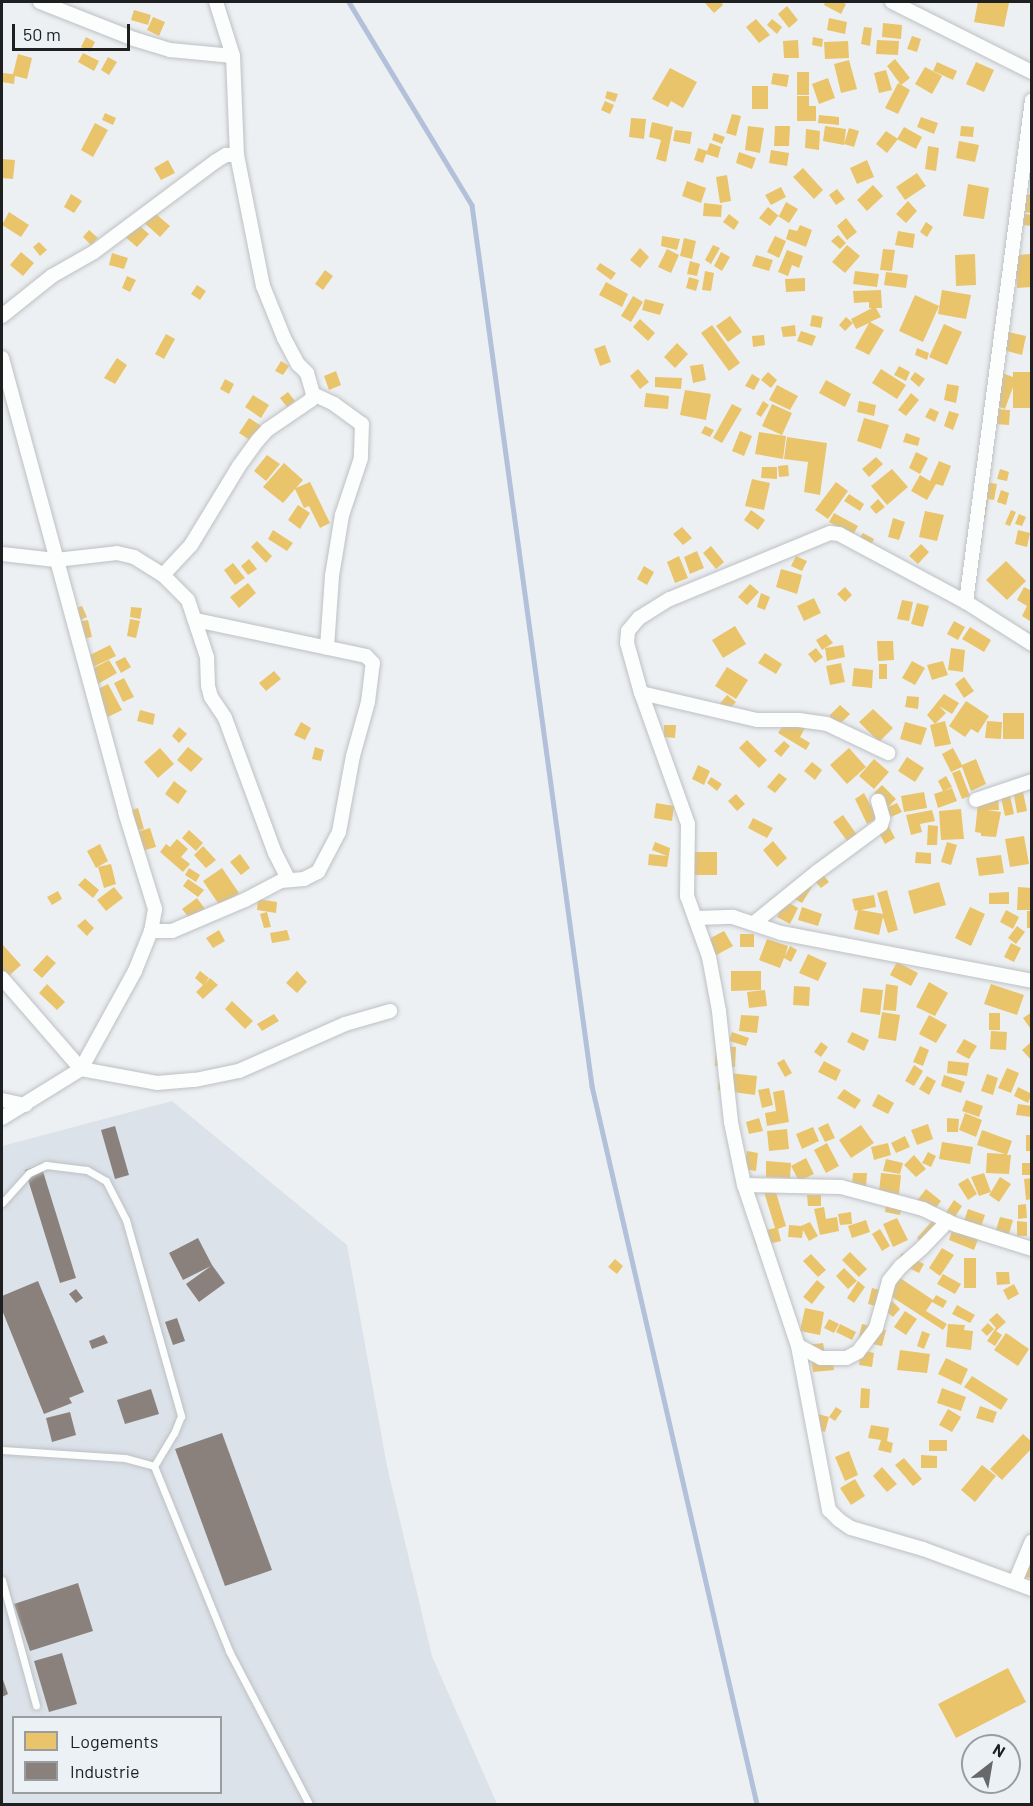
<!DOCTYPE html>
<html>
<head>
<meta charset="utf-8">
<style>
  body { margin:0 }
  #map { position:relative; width:1033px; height:1806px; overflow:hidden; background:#edf0f3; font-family:Barlow,sans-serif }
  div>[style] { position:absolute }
  .built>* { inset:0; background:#dbe2e9 }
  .homes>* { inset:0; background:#e9c46a }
  .industry>* { inset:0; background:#8a817c }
  .stream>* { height:4.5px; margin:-2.25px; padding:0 2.25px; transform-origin:2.25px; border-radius:2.25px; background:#b2c0d9 }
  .roads { filter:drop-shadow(0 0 2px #bec0c3) drop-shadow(0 0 2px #bec0c3) }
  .lane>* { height:7px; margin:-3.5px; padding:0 3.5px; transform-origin:3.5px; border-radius:3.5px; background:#fcfdfd }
  .street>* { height:14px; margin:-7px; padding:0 7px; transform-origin:7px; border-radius:7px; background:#fcfdfd }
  span { translate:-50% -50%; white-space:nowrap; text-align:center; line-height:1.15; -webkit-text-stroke:6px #ebf1f5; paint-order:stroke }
  .frame { position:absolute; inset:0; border:3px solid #1d1f21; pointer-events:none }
  .legend { position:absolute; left:12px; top:1716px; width:210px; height:78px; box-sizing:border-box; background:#ebf1f5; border:2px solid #999da0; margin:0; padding:8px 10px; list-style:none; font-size:18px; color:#1d1f21 }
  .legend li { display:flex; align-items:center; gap:12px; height:30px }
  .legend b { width:30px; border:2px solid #999da0 }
  .north { position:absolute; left:961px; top:1734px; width:60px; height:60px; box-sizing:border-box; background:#ebf1f5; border:2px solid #999da0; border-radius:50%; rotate:31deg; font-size:16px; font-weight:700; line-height:24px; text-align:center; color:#1d1f21 }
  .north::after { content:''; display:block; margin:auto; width:21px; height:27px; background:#66686a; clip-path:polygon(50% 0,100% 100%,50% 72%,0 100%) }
  .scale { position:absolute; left:12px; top:24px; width:118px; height:27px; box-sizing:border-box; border:3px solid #1d1f21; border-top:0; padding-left:8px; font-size:18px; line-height:21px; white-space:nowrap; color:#1d1f21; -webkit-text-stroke:4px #ebf1f5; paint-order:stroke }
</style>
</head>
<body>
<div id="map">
  <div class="built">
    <div style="clip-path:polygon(evenodd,172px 1101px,347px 1245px,387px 1466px,432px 1656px,497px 1804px,2px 1804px,2px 1146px,172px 1101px,14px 1718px,220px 1718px,220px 1792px,14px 1792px,14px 1718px)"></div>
  </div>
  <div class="homes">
    <div style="clip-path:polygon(704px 2px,721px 2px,723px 5px,714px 13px)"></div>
    <div style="clip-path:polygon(825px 2px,841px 2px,846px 4px,841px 14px,824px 5px)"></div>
    <div style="clip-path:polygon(978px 2px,1009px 3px,1004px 27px,974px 22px)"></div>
    <div style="clip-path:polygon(787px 6px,798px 20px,789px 28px,778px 14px)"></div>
    <div style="clip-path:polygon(134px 10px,151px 15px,148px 25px,131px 20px)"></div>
    <div style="clip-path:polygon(153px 17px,165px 22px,159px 36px,147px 30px)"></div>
    <div style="clip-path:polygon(829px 18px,847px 22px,845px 34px,827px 30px)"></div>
    <div style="clip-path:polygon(756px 19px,770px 35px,759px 43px,746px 27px)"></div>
    <div style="clip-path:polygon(772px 19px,782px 27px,777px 34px,767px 25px)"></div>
    <div style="clip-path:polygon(883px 23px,902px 25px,901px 39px,882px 37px)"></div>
    <div style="clip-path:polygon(864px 27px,872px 28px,870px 46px,861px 44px)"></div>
    <div style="clip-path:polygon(912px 36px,921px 39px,917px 52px,907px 49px)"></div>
    <div style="clip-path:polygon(86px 37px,95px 42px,90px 52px,81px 47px)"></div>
    <div style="clip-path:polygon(813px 37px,823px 39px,822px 47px,812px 45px)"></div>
    <div style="clip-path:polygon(798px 40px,799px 58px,784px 58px,783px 41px)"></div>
    <div style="clip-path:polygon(877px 40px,899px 41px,898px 55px,876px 54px)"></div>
    <div style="clip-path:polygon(848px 41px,849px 58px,825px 59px,824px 42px)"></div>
    <div style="clip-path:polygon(83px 53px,99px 61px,94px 71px,78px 62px)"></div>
    <div style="clip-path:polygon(18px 54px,32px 58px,27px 79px,15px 76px,14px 84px,2px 82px,2px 73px,13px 74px)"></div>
    <div style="clip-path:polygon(108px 57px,117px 62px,109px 75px,101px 70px)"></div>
    <div style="clip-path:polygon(895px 59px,910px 78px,901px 85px,887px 66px)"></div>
    <div style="clip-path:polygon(849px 60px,857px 89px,841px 93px,834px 64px)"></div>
    <div style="clip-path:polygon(937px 62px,957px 71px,953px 80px,933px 71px)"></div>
    <div style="clip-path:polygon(976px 62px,994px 70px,984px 92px,966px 84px)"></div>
    <div style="clip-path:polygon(925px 67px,942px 76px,932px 94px,915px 84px)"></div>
    <div style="clip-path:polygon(670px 68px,697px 82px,683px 108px,671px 101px,668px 107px,652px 99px)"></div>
    <div style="clip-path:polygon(886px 70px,892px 90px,879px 93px,874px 73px)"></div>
    <div style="clip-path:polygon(797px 72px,809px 72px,809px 95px,797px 95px)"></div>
    <div style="clip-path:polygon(773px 73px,789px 75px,787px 87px,771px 84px)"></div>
    <div style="clip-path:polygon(828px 78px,835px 98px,819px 104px,812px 84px)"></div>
    <div style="clip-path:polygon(898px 83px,910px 90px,898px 114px,885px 108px)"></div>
    <div style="clip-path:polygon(752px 86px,768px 86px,768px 109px,752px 109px)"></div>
    <div style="clip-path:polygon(607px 91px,618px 94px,615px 102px,605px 98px)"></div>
    <div style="clip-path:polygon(797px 96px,809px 96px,809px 106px,816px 106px,816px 121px,797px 121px)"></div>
    <div style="clip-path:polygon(605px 101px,614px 105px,610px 114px,601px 110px)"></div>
    <div style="clip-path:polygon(105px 113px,116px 118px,113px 125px,102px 120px)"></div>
    <div style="clip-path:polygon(732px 114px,741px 116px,736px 136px,726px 133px)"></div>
    <div style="clip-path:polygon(819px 115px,839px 117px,839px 125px,818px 123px)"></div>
    <div style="clip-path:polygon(921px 117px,938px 123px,934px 134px,917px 127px)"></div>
    <div style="clip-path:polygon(631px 118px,646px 119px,644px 139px,629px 137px)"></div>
    <div style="clip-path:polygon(652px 122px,673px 127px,666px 162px,656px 159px,661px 140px,649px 137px)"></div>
    <div style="clip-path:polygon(95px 123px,108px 130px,93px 157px,81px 150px)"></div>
    <div style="clip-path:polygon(748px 126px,764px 128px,760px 153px,745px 150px)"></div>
    <div style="clip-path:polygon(775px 126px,790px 126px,789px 146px,774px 146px)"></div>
    <div style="clip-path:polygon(825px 126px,846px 129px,844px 145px,823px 141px)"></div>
    <div style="clip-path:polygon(961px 126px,974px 127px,973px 137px,960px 136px)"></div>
    <div style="clip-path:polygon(904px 127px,922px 137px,916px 149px,897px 139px)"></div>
    <div style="clip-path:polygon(849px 128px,859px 131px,854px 147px,844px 144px)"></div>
    <div style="clip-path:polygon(806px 129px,820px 131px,819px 150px,805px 148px)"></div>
    <div style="clip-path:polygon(675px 130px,692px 132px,690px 144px,673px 141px)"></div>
    <div style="clip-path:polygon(886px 131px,898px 139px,887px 153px,876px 144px)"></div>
    <div style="clip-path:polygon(714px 133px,725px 137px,722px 144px,712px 140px)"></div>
    <div style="clip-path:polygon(959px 141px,979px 145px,975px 162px,956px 158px)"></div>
    <div style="clip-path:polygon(710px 143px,721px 147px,718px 158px,706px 154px,703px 163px,694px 160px,698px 148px,707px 151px)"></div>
    <div style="clip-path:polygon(928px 146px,939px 148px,936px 171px,925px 169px)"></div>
    <div style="clip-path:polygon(771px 150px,789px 153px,787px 166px,769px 163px)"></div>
    <div style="clip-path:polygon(739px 152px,756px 158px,752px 169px,736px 163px)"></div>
    <div style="clip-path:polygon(2px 159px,15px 160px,13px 179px,2px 178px)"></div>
    <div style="clip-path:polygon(168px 160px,175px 173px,161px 180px,154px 168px)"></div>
    <div style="clip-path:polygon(867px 160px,874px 177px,857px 184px,850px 168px)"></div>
    <div style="clip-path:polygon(803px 168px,823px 190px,814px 199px,793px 177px)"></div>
    <div style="clip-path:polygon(917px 173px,926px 186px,905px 200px,896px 187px)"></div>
    <div style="clip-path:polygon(727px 175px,731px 201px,720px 203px,716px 177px)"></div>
    <div style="clip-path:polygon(687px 181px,706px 188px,701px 203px,682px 196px)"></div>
    <div style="clip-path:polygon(968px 184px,989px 188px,984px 219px,963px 216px)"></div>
    <div style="clip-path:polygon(873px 185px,883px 196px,867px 211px,857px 200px)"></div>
    <div style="clip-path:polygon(781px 187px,786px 197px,771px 205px,765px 195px)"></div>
    <div style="clip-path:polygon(837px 189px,845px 199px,836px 205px,829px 195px)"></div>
    <div style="clip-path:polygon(71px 194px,82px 201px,74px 213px,64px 207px)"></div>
    <div style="clip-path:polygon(1026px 194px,1032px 195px,1032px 213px,1024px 212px)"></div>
    <div style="clip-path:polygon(908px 201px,917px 211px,906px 223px,896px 214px)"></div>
    <div style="clip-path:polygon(786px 202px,798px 209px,789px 223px,778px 216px,770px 226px,759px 218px,768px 207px,779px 216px)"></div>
    <div style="clip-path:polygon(704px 203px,722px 205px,721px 217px,703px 216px)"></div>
    <div style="clip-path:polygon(149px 208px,170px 226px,160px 237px,140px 219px)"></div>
    <div style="clip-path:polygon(9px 212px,29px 225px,21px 237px,2px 225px)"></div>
    <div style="clip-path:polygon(729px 214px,739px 222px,734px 230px,723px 222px)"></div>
    <div style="clip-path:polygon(1024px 214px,1032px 215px,1032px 226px,1023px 225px)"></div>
    <div style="clip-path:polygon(846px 218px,857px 232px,847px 240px,837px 226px)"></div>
    <div style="clip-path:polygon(134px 221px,149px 234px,137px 247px,123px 235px)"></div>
    <div style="clip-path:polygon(926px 222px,933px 227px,927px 237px,920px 232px)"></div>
    <div style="clip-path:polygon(800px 225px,812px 230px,806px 247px,786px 239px,789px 229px,797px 231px)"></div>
    <div style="clip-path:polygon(89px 230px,98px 238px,91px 245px,83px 237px)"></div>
    <div style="clip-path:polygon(898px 231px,915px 234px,913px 248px,895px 245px)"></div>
    <div style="clip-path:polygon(838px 235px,846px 243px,840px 249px,831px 241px)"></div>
    <div style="clip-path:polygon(662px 236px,680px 239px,677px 250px,661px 246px)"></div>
    <div style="clip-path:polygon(775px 236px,786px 241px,779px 258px,767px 252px)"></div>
    <div style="clip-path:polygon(684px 238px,696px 241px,692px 259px,680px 256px)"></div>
    <div style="clip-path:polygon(39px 242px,47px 250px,40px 256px,33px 247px)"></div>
    <div style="clip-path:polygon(713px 245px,720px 248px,711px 264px,705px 260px)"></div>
    <div style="clip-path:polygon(847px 245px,860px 256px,845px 273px,832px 262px)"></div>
    <div style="clip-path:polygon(640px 248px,649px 257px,640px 268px,630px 260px)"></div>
    <div style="clip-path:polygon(667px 249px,679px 255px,671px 273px,658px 267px)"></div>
    <div style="clip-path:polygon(883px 249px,895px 250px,892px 271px,880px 270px)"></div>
    <div style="clip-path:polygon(787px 250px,803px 256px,799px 268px,792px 265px,788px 276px,778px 272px)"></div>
    <div style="clip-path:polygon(21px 252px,34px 263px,23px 276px,10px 265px)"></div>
    <div style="clip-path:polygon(721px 252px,730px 257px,722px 271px,714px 266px)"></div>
    <div style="clip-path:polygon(112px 253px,128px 258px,124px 269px,109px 265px)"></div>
    <div style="clip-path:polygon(975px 254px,976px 285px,956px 286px,955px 255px)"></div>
    <div style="clip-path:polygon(1032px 254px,1032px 287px,1017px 288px,1015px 255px)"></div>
    <div style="clip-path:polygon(756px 255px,773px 260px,769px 271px,752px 266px)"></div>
    <div style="clip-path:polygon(690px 261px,700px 264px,697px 276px,687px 274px)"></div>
    <div style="clip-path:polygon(600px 263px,616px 273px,611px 280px,596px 269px)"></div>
    <div style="clip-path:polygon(325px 270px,333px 276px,323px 290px,315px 284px)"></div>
    <div style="clip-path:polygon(705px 271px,714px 273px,711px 291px,702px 290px)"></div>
    <div style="clip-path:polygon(855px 271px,879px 274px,877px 287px,853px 284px)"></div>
    <div style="clip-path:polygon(886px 272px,908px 275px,906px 288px,884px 285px)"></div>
    <div style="clip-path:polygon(127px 276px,136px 280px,130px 292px,122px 288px)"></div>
    <div style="clip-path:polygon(689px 277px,699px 280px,696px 291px,686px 288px)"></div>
    <div style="clip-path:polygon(805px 278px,805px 291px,786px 292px,785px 279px)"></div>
    <div style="clip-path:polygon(606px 282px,628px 294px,622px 307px,599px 295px)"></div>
    <div style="clip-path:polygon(197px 285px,206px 291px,200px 300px,191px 294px)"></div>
    <div style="clip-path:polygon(881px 290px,882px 308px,876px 308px,881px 317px,870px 322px,884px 330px,869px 355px,855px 348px,869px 323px,856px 329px,851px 319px,872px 308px,869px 308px,869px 302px,854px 303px,853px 291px)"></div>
    <div style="clip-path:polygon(942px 290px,971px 295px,966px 319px,938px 314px)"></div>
    <div style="clip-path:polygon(915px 295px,939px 306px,923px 342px,899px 331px)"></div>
    <div style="clip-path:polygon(633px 296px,643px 302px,631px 322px,621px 316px)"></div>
    <div style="clip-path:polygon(645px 299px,664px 304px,660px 315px,642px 310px)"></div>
    <div style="clip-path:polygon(812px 315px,823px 317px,821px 328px,810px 326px)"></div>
    <div style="clip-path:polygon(730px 316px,742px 332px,728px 342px,716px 326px)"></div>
    <div style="clip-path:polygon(846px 317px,853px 323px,845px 331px,839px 325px)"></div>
    <div style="clip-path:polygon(640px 319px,655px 333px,648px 341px,633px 327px)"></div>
    <div style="clip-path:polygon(944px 324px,962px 332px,947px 365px,929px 357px)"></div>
    <div style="clip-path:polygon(712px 325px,740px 363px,729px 371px,701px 333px)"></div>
    <div style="clip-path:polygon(795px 325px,796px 336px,783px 337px,781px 327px)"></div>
    <div style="clip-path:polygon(801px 331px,816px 336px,812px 346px,797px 341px)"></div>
    <div style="clip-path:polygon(1004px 331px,1026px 336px,1022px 355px,1000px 349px)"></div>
    <div style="clip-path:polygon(166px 334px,175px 339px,164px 359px,155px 354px)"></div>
    <div style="clip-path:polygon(764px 335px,765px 345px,753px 347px,752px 336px)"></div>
    <div style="clip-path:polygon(677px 343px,688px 354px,675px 368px,664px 357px)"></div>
    <div style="clip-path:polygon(605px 345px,611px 362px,600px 366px,594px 349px)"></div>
    <div style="clip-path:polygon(917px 348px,929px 353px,927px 360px,915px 355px)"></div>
    <div style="clip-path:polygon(117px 358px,127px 365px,115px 384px,104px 378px)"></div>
    <div style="clip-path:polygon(281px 361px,289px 366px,283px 375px,275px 371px)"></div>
    <div style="clip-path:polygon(703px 364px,706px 380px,693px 383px,690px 366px)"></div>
    <div style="clip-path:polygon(899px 366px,910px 372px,906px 381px,894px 375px)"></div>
    <div style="clip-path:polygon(638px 369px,649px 382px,640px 389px,630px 376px)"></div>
    <div style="clip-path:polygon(881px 369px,906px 385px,897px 399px,872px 383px)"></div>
    <div style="clip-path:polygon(336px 371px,341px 385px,329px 390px,324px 376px)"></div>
    <div style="clip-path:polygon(768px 372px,777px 380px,771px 388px,761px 380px)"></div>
    <div style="clip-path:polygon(915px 372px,925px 379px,919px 387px,910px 379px)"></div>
    <div style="clip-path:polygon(1013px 372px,1032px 372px,1032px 408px,1013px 408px,1013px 387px,1005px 409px,992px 404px,1002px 373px,1013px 377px)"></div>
    <div style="clip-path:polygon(752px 374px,760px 379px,754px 390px,745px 386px)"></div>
    <div style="clip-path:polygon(655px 377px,682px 378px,681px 389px,655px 387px)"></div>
    <div style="clip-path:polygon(225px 379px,234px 384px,229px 394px,220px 389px)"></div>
    <div style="clip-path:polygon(826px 380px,851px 394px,845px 407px,819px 393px)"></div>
    <div style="clip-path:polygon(947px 384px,959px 386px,956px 403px,944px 400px)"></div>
    <div style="clip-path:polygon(777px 385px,798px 396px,790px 410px,769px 400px)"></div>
    <div style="clip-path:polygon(685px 390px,711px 394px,706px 420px,680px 415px)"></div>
    <div style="clip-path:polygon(288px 392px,295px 401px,287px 407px,280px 398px)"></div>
    <div style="clip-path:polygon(646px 393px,669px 396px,668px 409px,644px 407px)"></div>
    <div style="clip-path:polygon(911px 393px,919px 400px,906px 416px,898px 410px)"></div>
    <div style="clip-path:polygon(253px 395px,269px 405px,261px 418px,245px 407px)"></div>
    <div style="clip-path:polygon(763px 401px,769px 405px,761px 417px,756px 414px)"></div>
    <div style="clip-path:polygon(859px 401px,876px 405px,874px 416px,857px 412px)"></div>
    <div style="clip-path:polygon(732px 404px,742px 409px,722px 443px,713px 438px)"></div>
    <div style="clip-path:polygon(772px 404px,792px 413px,782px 435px,762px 426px)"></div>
    <div style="clip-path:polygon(930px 408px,939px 412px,935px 422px,925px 417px)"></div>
    <div style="clip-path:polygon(996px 409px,1010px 410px,1009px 425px,995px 424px)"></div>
    <div style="clip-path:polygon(949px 411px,959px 414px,953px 430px,944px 426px)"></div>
    <div style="clip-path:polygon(249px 418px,263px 427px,253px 442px,239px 433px)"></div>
    <div style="clip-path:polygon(864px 418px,889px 425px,881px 449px,857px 441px)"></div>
    <div style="clip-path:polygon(705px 426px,714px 430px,710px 437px,701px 433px)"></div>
    <div style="clip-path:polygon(740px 431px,752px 436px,744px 456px,732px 451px)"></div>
    <div style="clip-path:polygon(759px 432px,786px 436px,783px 459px,755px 454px)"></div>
    <div style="clip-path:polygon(906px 433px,920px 438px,918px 446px,903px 442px)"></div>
    <div style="clip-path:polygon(787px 437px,827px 443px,820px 495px,804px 492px,808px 462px,784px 459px)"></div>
    <div style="clip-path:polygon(916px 452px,928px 458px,920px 474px,909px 468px)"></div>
    <div style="clip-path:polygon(267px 455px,280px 464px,266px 481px,254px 471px)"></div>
    <div style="clip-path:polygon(876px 457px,883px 464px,869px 477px,862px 469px)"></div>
    <div style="clip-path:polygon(939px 461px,951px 466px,943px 486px,936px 484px,927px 500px,911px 491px,920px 475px,930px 481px)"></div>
    <div style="clip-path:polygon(284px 463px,303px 480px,296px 488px,310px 482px,330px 523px,320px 528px,309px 506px,304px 508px,295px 489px,283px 503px,263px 487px)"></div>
    <div style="clip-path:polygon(788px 465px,789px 476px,779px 477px,778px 466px)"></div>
    <div style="clip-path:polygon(762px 467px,777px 467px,777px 479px,761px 478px)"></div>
    <div style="clip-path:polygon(892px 469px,908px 487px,887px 505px,871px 486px)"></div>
    <div style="clip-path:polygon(1000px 469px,1009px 472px,1007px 481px,997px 479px)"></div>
    <div style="clip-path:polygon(752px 479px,770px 483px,764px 510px,745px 506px)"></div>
    <div style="clip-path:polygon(981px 481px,997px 484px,994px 500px,988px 499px,985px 519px,975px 517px)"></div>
    <div style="clip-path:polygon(836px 482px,848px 491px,828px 519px,815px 510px)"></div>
    <div style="clip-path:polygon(1001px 490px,1009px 493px,1006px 505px,997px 502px)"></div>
    <div style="clip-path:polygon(849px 494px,864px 504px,860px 511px,844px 501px)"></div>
    <div style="clip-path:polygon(878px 499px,885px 507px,876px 514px,870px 507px)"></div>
    <div style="clip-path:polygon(298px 505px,310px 513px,300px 529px,288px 520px)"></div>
    <div style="clip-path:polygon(751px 510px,765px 520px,758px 530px,744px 520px)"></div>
    <div style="clip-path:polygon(1011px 510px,1016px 512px,1010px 526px,1005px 524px)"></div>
    <div style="clip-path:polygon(925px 511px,944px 515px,937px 541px,919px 537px)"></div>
    <div style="clip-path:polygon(834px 513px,858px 526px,853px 535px,829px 522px)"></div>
    <div style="clip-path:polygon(1019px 514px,1026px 517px,1022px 526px,1015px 524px)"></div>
    <div style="clip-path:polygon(893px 518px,905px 522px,899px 540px,888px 537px)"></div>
    <div style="clip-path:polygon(682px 527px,692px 538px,683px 545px,673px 534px)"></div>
    <div style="clip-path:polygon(273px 530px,293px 543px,287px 551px,268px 539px)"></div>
    <div style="clip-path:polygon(1018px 530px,1030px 533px,1027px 547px,1015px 544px)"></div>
    <div style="clip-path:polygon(863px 533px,874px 539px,870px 548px,858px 541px)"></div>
    <div style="clip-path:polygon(257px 541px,272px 556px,266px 563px,251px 547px)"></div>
    <div style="clip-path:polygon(921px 544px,929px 552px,918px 564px,909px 556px)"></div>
    <div style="clip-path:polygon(711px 546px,724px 562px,716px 569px,703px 553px)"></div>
    <div style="clip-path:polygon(697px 551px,704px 568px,690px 574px,684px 557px)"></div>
    <div style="clip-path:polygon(679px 556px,688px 578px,675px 583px,667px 562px)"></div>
    <div style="clip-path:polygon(796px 556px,807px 561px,802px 571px,791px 566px)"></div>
    <div style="clip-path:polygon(249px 559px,257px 569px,248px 575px,241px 566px)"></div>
    <div style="clip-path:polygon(1006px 561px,1026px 581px,1007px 600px,986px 580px)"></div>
    <div style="clip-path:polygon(233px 563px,245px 578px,235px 585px,224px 570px)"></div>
    <div style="clip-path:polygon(644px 566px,654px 572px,647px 585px,637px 579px)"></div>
    <div style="clip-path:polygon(781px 569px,802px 575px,797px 594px,776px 587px)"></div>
    <div style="clip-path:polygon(248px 583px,256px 593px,239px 608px,230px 597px)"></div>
    <div style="clip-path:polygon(750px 584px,759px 592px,747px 605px,738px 597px)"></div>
    <div style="clip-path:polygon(845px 587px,852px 595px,845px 602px,837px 594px)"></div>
    <div style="clip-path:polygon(1024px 587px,1032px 591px,1030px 621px,1022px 616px,1027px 606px,1017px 600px)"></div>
    <div style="clip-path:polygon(761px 593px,770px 597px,765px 610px,757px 607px)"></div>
    <div style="clip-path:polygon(814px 598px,821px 613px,804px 621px,797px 606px)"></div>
    <div style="clip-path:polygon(902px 600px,913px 602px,909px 621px,897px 619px)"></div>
    <div style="clip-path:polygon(917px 603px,929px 606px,923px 627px,911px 624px)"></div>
    <div style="clip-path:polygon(82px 606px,87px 617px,78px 621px,73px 609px)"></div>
    <div style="clip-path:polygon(131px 607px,142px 608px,140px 619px,130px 617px)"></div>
    <div style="clip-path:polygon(130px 619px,140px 621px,136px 638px,127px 636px)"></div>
    <div style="clip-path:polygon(88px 620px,92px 637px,81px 639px,77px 622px)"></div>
    <div style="clip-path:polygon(954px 621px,965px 627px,958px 640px,947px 634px)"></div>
    <div style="clip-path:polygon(735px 626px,746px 644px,723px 658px,712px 640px)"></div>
    <div style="clip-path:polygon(970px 627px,991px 640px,984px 652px,962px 639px)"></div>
    <div style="clip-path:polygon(826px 634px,833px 643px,822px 650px,816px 640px)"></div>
    <div style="clip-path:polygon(877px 641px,893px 641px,894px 660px,878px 661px)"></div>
    <div style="clip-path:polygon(110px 645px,116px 656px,89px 669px,84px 658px)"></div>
    <div style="clip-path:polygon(843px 645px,845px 657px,827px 661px,825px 648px)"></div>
    <div style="clip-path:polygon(816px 648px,823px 657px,815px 663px,808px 654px)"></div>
    <div style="clip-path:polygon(951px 648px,965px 650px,963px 672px,948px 670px)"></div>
    <div style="clip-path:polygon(765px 653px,782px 664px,776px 674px,758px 663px)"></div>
    <div style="clip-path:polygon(125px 657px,131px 667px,121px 673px,115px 662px)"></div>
    <div style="clip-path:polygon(109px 660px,117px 673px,98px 684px,90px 670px)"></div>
    <div style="clip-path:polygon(912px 661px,925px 668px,915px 685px,902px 678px)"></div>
    <div style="clip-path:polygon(943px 661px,948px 675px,932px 680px,927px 665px)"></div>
    <div style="clip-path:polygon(841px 663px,845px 682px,830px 685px,826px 666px)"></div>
    <div style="clip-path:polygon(879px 664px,887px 664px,887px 679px,879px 679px)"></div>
    <div style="clip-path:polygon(727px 667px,748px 680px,736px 699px,715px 686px)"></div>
    <div style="clip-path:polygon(854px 668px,873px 670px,872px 688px,852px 686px)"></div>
    <div style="clip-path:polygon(274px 671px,281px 679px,266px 691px,259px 683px)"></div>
    <div style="clip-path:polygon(964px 677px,974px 691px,964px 698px,955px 684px)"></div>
    <div style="clip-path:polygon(124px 678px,134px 697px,123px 702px,114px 683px)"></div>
    <div style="clip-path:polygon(108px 684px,122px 710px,108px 717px,94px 691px)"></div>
    <div style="clip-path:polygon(944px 694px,959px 703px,952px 714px,939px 706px,946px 713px,935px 724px,927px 715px)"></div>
    <div style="clip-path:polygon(727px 695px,736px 702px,726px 713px,718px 706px)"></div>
    <div style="clip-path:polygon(907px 696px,919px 697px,918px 709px,905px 707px)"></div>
    <div style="clip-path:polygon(966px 701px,989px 716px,978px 733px,971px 729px,965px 737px,949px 726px)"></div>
    <div style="clip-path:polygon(840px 705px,850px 714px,839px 725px,829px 716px)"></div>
    <div style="clip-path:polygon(873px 709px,893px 728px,879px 742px,859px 722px)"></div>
    <div style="clip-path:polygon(140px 710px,155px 714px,153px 725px,137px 721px)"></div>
    <div style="clip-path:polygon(1003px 713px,1024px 713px,1024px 739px,1003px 739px)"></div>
    <div style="clip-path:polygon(788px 718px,805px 728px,800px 737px,810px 743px,806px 750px,778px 733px)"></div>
    <div style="clip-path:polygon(945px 721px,951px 744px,935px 747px,930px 725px)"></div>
    <div style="clip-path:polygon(987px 721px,1002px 722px,1001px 739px,985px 738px)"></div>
    <div style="clip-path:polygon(301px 722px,311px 728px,305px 740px,294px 735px)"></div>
    <div style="clip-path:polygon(905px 722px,927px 728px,921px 745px,900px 739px)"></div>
    <div style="clip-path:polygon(664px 725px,676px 725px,675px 738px,664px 737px)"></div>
    <div style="clip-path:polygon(179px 727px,187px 734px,179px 743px,172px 736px)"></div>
    <div style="clip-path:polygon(747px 740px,767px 760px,759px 768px,739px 748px)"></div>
    <div style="clip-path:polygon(784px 741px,790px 746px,781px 757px,774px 751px)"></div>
    <div style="clip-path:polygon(188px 747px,203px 759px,191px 772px,177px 760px)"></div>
    <div style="clip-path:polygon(315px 747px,324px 750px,321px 761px,312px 759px)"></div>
    <div style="clip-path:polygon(160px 748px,174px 764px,158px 778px,144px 762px)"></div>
    <div style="clip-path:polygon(849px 748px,866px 767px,847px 784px,830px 765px)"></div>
    <div style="clip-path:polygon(953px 748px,962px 765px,976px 759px,986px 784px,971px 791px,962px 767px,951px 772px,942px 754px)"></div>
    <div style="clip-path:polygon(907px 757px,924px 768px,915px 782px,898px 771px)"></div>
    <div style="clip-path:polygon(874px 759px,889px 772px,874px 789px,859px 776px)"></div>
    <div style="clip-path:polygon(812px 762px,822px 770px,815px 780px,804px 771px)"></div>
    <div style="clip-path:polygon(698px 765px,710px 771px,704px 785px,692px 779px)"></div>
    <div style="clip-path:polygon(960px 770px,970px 796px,962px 799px,952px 773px)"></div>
    <div style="clip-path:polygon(779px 773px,787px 779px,775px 793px,767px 787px)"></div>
    <div style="clip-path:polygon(946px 776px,952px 787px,944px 791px,952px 788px,957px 801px,938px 808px,934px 794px,943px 791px,938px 781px)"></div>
    <div style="clip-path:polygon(711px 777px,722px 784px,717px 791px,707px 783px)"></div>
    <div style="clip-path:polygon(174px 781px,187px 791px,178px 804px,165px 794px)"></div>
    <div style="clip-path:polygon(882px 785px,896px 799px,888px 807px,874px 793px)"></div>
    <div style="clip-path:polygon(1022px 787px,1027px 811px,1017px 813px,1013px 789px)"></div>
    <div style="clip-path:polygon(1009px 791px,1014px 814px,1005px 816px,1000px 793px)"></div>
    <div style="clip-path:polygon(924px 792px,927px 808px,904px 812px,901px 796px)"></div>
    <div style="clip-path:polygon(864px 793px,877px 818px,867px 824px,855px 799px)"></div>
    <div style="clip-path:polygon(736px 794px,745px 804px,737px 811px,728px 801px)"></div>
    <div style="clip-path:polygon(998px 797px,999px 810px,987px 810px,1001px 812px,996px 837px,981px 836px,981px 833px,975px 832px,978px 803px,988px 804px,988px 798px)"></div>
    <div style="clip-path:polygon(656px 803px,674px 806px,672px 821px,654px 818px)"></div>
    <div style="clip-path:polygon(897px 803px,902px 812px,891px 817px,886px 808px)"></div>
    <div style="clip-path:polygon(138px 808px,144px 829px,131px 832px,126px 812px)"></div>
    <div style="clip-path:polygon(961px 809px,964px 839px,941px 840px,939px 811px)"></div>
    <div style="clip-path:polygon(932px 810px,935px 821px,920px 824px,922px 832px,911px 835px,906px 815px)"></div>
    <div style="clip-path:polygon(843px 815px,857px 835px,848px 842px,833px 822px)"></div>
    <div style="clip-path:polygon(753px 818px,773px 828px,767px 838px,748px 828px)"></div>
    <div style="clip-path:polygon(888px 825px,895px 838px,885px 844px,878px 831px)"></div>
    <div style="clip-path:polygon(928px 825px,938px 826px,937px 845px,927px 845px)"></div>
    <div style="clip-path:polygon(150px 828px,156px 847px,138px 852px,133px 833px)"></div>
    <div style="clip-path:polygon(189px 830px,203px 843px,196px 851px,182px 838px)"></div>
    <div style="clip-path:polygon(1024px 836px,1029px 864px,1010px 867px,1005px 839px)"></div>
    <div style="clip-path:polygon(177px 839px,188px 849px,181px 857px,190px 864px,183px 872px,160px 852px,166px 844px,170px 847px)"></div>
    <div style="clip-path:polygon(773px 841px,787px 858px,777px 867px,763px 850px)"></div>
    <div style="clip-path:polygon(655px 842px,670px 848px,667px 867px,648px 865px,649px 854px,667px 856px,652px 850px)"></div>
    <div style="clip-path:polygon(947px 842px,957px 845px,951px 865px,941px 862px)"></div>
    <div style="clip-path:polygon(100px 844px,108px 861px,96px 868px,87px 851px)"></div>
    <div style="clip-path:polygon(203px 846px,216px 860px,206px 868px,194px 855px)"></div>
    <div style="clip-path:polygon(692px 852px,717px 852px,717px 875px,692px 875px)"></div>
    <div style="clip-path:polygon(916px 852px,931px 853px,931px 864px,915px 863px)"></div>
    <div style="clip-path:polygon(240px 854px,250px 868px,241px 875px,230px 862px)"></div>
    <div style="clip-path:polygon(1001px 855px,1004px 873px,979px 876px,976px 858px)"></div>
    <div style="clip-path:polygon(111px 864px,116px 884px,104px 888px,98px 867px)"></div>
    <div style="clip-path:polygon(189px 868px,200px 875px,196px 882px,185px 875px)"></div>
    <div style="clip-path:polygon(222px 868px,239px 893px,220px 906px,203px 881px)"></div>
    <div style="clip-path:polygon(821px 872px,829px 882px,821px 888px,813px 879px)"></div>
    <div style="clip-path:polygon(85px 878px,99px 890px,93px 898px,78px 885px)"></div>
    <div style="clip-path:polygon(188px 879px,204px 890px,198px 897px,183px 886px)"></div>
    <div style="clip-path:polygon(800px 879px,812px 887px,802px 903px,789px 896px)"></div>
    <div style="clip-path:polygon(939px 882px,946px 905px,914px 914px,908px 891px)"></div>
    <div style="clip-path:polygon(114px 887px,123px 898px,106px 911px,97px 900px)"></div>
    <div style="clip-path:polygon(1018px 887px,1032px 888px,1032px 910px,1017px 910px)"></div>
    <div style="clip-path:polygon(887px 890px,898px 930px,888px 933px,883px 917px,879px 935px,854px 929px,858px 910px,855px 911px,852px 899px,874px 895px,876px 907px,861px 910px,883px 914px,877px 893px)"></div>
    <div style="clip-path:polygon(58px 891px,62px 899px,52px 905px,47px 897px)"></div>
    <div style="clip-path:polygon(1009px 892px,1009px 904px,989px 904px,989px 893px)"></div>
    <div style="clip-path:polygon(197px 898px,205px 909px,190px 919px,182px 909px)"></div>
    <div style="clip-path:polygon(258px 899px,277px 902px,276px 913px,257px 910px)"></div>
    <div style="clip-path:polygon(785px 901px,798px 908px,790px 924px,777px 917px)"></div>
    <div style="clip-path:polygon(802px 907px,822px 914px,818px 926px,798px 920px)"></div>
    <div style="clip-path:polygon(970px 907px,985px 914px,971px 946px,955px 938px)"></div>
    <div style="clip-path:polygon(1006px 910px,1019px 917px,1013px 929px,1000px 922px)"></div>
    <div style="clip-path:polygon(1027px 911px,1032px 911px,1032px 928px,1027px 928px)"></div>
    <div style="clip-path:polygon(267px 912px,271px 927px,264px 928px,260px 914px)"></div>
    <div style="clip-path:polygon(85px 919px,94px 928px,87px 936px,77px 926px)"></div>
    <div style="clip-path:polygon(1017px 926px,1025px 932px,1016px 944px,1008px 938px)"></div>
    <div style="clip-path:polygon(219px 930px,225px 941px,213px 948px,206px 938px)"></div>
    <div style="clip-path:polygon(287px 930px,290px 940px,272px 943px,270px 933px)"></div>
    <div style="clip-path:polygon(724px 931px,733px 946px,711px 958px,703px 942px)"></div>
    <div style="clip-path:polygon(740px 934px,754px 934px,754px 947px,740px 947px)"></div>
    <div style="clip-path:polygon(767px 939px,788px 946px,785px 956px,790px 946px,797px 950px,791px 962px,784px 958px,780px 968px,759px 960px)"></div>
    <div style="clip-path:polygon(1011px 943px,1021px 948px,1014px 962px,1004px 957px)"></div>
    <div style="clip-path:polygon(2px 944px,21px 965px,2px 982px)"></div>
    <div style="clip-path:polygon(808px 954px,827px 963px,818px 981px,799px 973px)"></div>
    <div style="clip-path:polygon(47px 955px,56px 963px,42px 978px,33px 970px)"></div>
    <div style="clip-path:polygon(897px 962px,918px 973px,911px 986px,890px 975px)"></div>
    <div style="clip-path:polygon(200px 971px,209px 978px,204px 984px,210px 978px,218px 985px,203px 999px,196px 992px,203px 985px,195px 978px)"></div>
    <div style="clip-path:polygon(297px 971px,307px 982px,297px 993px,286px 983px)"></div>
    <div style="clip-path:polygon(731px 971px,761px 971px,761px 990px,731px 991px)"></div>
    <div style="clip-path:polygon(929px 982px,948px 993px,935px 1016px,916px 1007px)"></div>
    <div style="clip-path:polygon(47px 984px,65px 1002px,57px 1010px,39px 993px)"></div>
    <div style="clip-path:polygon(886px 984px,898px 986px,896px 1011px,883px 1010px)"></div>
    <div style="clip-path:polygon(991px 984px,1024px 995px,1017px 1015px,984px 1004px)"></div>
    <div style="clip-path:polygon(794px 986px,810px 987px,809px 1006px,793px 1005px)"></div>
    <div style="clip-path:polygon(863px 988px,883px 990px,880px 1015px,860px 1012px)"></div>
    <div style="clip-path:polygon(765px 990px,767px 1006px,749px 1008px,747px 992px)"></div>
    <div style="clip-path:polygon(232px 1001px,253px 1021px,245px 1029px,225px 1009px)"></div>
    <div style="clip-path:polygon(882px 1012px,900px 1015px,896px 1041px,878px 1038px)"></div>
    <div style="clip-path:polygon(1032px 1012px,1032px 1031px,1023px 1018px)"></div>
    <div style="clip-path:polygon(989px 1013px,1000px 1013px,1000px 1030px,989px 1030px)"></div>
    <div style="clip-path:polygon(274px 1014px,279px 1021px,262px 1031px,257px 1024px)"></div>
    <div style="clip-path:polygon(741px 1015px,759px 1016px,757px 1033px,739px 1031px)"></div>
    <div style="clip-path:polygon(929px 1015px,947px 1025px,936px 1043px,919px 1034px)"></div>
    <div style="clip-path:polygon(991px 1031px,1007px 1032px,1006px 1050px,990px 1049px)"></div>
    <div style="clip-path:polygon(732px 1032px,749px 1038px,746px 1046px,729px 1041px)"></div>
    <div style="clip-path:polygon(852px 1032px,869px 1040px,864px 1051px,847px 1042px)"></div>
    <div style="clip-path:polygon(964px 1039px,977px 1046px,969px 1059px,956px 1052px)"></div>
    <div style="clip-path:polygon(821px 1042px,828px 1047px,821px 1057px,814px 1052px)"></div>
    <div style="clip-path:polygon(1030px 1043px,1032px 1045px,1032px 1061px,1022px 1050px)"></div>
    <div style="clip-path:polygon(716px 1046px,736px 1047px,735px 1067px,715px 1066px)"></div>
    <div style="clip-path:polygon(920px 1046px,929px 1050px,923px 1066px,913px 1062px)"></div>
    <div style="clip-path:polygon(784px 1059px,792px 1073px,785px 1077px,777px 1063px)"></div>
    <div style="clip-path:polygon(824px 1061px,841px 1070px,836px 1081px,818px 1072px)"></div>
    <div style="clip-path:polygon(948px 1061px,969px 1063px,967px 1076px,947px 1073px)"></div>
    <div style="clip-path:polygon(914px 1065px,923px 1071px,914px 1086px,905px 1081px)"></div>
    <div style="clip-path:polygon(1007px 1068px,1019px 1073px,1011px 1093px,998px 1088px)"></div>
    <div style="clip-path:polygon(720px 1072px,757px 1076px,755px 1095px,718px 1090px)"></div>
    <div style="clip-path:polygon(987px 1074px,998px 1078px,993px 1095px,981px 1091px)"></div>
    <div style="clip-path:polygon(944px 1075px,965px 1082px,961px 1093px,941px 1086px)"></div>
    <div style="clip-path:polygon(927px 1076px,936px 1081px,929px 1095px,919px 1089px)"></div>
    <div style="clip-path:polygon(1018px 1087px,1032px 1094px,1028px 1103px,1014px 1096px)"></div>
    <div style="clip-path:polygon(769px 1088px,773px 1105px,762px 1108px,758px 1090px)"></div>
    <div style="clip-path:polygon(844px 1089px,861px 1100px,855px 1109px,837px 1098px)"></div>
    <div style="clip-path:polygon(784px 1090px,789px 1122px,767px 1126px,765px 1113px,776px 1111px,773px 1092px)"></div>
    <div style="clip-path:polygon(878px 1094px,894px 1103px,888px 1114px,872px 1106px)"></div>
    <div style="clip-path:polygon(966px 1100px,983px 1106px,979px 1117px,962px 1111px)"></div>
    <div style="clip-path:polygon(1018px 1104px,1032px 1106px,1032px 1117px,1016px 1115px)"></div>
    <div style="clip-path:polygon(965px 1113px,982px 1120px,976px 1137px,959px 1130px)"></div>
    <div style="clip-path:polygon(759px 1118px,763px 1131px,749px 1134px,746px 1122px)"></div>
    <div style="clip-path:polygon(947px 1118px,959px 1119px,958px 1132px,947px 1132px)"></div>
    <div style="clip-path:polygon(828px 1123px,835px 1138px,825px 1142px,818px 1128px)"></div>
    <div style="clip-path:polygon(928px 1124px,933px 1139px,917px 1145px,911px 1130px)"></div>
    <div style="clip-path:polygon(861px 1125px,874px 1143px,851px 1158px,839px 1140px)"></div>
    <div style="clip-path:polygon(813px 1127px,819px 1141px,802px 1149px,796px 1134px)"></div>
    <div style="clip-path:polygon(787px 1129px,789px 1149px,769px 1151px,767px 1131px)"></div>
    <div style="clip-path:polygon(982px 1130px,1012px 1141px,1007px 1155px,1011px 1155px,1009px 1174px,986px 1173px,987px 1153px,1005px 1154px,977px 1145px)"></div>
    <div style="clip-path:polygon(1026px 1135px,1032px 1135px,1032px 1151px,1026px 1151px)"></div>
    <div style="clip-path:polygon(905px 1136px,910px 1147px,896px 1153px,891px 1143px)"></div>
    <div style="clip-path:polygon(942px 1142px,973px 1147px,970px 1164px,939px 1159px)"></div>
    <div style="clip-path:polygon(827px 1143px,839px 1166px,826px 1173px,814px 1150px)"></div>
    <div style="clip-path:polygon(888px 1143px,891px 1155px,874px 1160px,871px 1147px)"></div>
    <div style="clip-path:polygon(747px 1151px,758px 1153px,756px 1171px,744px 1169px)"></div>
    <div style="clip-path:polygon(928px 1152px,936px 1156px,931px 1167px,922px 1163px)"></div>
    <div style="clip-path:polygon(914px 1155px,926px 1169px,916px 1177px,904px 1165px)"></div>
    <div style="clip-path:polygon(806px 1158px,814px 1174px,799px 1181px,791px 1166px)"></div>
    <div style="clip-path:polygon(886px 1159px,903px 1163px,900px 1174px,883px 1171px)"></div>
    <div style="clip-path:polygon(766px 1161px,791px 1163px,790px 1178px,766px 1177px)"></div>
    <div style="clip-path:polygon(1022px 1163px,1032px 1163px,1032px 1175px,1022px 1175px)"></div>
    <div style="clip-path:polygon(853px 1173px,867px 1173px,866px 1187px,852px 1186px)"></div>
    <div style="clip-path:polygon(881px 1173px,901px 1175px,899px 1194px,879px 1192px)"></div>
    <div style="clip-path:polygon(984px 1173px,991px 1192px,1000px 1177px,1011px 1184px,999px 1202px,989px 1195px,991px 1192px,979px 1196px,971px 1177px)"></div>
    <div style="clip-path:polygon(968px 1178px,977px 1194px,968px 1200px,958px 1184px)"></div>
    <div style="clip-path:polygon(1032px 1178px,1032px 1199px,1026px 1200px,1024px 1179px)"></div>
    <div style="clip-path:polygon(775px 1189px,786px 1226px,778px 1229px,781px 1241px,756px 1247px,750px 1221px,762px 1231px,775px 1228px,764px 1192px)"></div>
    <div style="clip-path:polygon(926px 1189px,941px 1201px,932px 1213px,916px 1202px)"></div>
    <div style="clip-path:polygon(807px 1195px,821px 1195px,821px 1206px,808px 1206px)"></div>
    <div style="clip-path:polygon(954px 1200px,962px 1206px,953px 1220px,945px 1214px)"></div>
    <div style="clip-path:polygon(886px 1203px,902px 1205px,900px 1215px,885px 1212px)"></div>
    <div style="clip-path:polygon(1026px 1204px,1027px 1218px,1018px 1219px,1018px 1205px)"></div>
    <div style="clip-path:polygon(824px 1207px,826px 1219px,837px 1217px,839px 1231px,820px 1235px,814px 1209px)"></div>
    <div style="clip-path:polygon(968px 1209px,985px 1215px,980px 1230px,963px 1224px)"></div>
    <div style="clip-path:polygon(851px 1212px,852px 1224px,840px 1225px,838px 1214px)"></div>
    <div style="clip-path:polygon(1000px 1217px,1013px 1220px,1008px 1237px,995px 1233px)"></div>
    <div style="clip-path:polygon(897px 1218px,908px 1240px,893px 1247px,883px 1224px)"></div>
    <div style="clip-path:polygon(866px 1220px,870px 1232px,852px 1238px,848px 1226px)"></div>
    <div style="clip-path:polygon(933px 1220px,944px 1230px,927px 1248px,917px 1238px)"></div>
    <div style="clip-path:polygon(1017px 1221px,1027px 1222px,1027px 1236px,1017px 1236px)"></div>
    <div style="clip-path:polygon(810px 1222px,818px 1236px,809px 1241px,803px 1230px,802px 1238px,788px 1237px,789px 1225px,801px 1226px)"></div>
    <div style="clip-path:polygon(953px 1228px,979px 1237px,974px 1250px,949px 1240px)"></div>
    <div style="clip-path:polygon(880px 1229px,890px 1246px,882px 1251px,872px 1234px)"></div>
    <div style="clip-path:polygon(942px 1248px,954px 1255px,940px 1276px,929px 1268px)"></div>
    <div style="clip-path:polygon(850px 1252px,867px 1269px,859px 1277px,842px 1260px)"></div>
    <div style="clip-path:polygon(902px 1253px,924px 1264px,919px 1273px,897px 1262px)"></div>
    <div style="clip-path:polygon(811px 1254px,826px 1270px,818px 1277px,803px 1261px)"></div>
    <div style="clip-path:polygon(964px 1258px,976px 1258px,976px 1288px,964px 1288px)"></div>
    <div style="clip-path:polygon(615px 1259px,623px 1266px,617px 1274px,608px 1267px)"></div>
    <div style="clip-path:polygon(844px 1268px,857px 1281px,848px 1289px,836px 1276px)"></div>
    <div style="clip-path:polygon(996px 1272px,1009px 1272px,1010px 1284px,997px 1285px)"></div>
    <div style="clip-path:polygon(943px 1274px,961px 1284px,955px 1294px,937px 1284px)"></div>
    <div style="clip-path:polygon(900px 1278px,933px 1300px,936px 1295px,947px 1301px,943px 1308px,932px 1302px,926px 1311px,947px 1324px,943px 1330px,889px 1295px)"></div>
    <div style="clip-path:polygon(817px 1280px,825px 1287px,812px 1304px,803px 1297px)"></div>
    <div style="clip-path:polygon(858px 1281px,865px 1287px,854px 1303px,847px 1298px)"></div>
    <div style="clip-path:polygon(1014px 1284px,1019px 1294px,1008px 1300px,1003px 1290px)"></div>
    <div style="clip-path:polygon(872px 1288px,883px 1291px,879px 1307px,868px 1304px)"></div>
    <div style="clip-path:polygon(892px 1301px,900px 1309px,893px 1317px,884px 1309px)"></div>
    <div style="clip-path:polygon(957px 1305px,975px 1315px,970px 1323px,952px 1314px)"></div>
    <div style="clip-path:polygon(805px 1308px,824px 1312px,820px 1335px,800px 1331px)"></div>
    <div style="clip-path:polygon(905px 1311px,917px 1319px,906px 1335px,894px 1327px)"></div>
    <div style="clip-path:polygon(997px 1313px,1006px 1322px,996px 1331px,1002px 1335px,995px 1346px,987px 1341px,997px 1326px,996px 1328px,989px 1320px)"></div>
    <div style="clip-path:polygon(829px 1319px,839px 1324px,834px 1333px,824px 1328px)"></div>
    <div style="clip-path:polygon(988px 1323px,994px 1329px,987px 1336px,981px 1330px)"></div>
    <div style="clip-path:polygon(840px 1324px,856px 1332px,852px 1340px,836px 1332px)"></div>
    <div style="clip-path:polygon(862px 1324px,886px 1330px,882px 1346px,858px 1341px)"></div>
    <div style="clip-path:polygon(948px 1324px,965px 1325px,964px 1330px,973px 1331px,971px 1350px,946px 1347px)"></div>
    <div style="clip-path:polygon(922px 1331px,930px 1334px,924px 1349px,917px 1346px)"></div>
    <div style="clip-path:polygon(1006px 1333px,1029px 1349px,1018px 1366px,994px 1350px)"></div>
    <div style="clip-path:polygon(823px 1343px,825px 1354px,807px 1345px)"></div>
    <div style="clip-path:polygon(861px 1350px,874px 1353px,872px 1367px,859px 1365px)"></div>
    <div style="clip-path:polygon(900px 1350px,930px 1354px,927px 1373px,897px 1370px)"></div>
    <div style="clip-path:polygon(832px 1355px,834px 1370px,813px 1372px,811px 1357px)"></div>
    <div style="clip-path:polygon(946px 1358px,968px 1369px,961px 1385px,938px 1374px)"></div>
    <div style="clip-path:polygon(972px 1376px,1008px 1399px,1001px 1410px,964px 1387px)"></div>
    <div style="clip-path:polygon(861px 1388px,870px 1389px,869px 1408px,860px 1408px)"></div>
    <div style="clip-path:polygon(942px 1388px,966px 1397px,961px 1411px,937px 1403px)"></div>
    <div style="clip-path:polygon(980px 1406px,997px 1412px,993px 1423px,976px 1418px)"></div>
    <div style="clip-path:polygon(836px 1407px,842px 1411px,835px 1421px,829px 1417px)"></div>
    <div style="clip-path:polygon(948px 1409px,961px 1417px,952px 1432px,939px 1425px)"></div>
    <div style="clip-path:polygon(814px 1413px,829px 1417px,825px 1432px,810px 1428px)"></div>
    <div style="clip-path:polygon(871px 1425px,889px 1428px,887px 1441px,893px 1443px,891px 1453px,878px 1450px,881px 1440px,868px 1438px)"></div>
    <div style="clip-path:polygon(1023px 1434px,1032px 1442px,1032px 1448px,1002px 1480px,990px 1469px)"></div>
    <div style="clip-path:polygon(929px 1440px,947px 1440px,947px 1451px,929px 1451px)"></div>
    <div style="clip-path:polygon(849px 1451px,858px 1475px,845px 1481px,835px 1457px)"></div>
    <div style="clip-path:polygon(921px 1455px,937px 1456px,937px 1468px,921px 1468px)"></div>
    <div style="clip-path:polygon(904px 1458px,922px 1479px,913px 1486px,895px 1465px)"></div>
    <div style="clip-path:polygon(982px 1465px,996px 1476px,975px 1502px,961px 1490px)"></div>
    <div style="clip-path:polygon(882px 1467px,897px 1484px,887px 1492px,873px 1476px)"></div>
    <div style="clip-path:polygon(855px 1479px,865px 1496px,851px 1505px,840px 1488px)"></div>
    <div style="clip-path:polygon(1030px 1532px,1032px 1532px,1032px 1578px,1024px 1577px)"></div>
    <div style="clip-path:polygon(1008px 1668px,1026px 1702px,956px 1738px,938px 1704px)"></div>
  </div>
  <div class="industry">
    <div style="clip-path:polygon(115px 1126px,129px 1175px,115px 1179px,101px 1130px)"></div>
    <div style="clip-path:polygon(41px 1165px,76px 1278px,60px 1283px,25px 1170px)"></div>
    <div style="clip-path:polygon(198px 1238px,212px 1265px,225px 1283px,199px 1302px,186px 1284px,211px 1266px,183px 1280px,169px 1253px)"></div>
    <div style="clip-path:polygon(38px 1281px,84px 1392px,69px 1398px,72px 1403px,44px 1414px,2px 1310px,2px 1296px)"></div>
    <div style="clip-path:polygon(76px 1289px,83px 1298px,76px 1303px,69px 1294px)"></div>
    <div style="clip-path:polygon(177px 1318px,185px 1341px,173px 1345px,165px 1322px)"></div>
    <div style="clip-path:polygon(104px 1335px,108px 1343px,92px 1349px,89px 1341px)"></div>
    <div style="clip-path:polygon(151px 1389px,159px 1414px,125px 1424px,117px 1400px)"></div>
    <div style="clip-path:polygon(70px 1412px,76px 1435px,52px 1442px,46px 1418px)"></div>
    <div style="clip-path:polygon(222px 1433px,272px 1570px,225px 1586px,175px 1449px)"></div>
    <div style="clip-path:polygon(78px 1583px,93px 1631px,30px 1651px,14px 1604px)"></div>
    <div style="clip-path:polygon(62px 1653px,77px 1704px,49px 1712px,34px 1661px)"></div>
    <div style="clip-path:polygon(2px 1677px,8px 1694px,2px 1697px)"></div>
  </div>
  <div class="stream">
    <div style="left:349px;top:2px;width:237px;rotate:58.8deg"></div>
    <div style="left:472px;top:205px;width:889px;rotate:82.24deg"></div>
    <div style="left:592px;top:1086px;width:737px;rotate:77.06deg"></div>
  </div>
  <div class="roads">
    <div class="lane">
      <div style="left:2px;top:1203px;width:40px;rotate:-48deg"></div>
      <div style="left:29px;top:1173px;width:19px;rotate:-25deg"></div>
      <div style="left:46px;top:1165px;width:41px;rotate:7deg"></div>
      <div style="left:87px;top:1170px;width:22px;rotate:30deg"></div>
      <div style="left:106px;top:1181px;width:44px;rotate:62.9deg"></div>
      <div style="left:126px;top:1220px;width:204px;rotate:74.3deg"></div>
      <div style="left:181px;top:1416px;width:18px;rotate:112deg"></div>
      <div style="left:174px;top:1433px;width:39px;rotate:121deg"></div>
      <div style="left:2px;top:1450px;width:123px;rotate:3.7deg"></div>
      <div style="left:125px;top:1458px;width:30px;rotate:15deg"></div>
      <div style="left:154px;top:1466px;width:200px;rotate:67.9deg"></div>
      <div style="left:229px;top:1651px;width:173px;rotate:62.4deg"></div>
      <div style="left:2px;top:1580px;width:130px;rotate:74.8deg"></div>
    </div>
    <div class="street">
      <div style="left:40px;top:2px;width:101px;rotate:21.5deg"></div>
      <div style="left:134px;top:39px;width:38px;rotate:17deg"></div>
      <div style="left:170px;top:50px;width:63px;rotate:5.4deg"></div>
      <div style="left:216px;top:2px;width:57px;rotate:72.5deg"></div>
      <div style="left:233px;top:56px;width:99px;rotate:87.7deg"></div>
      <div style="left:237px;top:155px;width:134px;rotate:78.8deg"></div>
      <div style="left:263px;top:286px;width:56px;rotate:68deg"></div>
      <div style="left:284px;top:338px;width:30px;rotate:62deg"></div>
      <div style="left:298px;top:364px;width:13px;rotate:45deg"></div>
      <div style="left:307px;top:373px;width:22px;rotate:74deg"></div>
      <div style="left:313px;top:394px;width:23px;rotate:25deg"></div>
      <div style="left:334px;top:404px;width:34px;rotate:36deg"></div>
      <div style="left:362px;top:424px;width:34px;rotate:92deg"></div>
      <div style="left:361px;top:458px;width:60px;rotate:108.4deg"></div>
      <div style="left:342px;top:515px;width:62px;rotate:99.3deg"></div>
      <div style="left:332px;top:576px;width:72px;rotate:94deg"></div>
      <div style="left:892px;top:2px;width:157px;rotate:26.6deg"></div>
      <div style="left:2px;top:316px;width:64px;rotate:-38.7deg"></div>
      <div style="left:52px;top:276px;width:48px;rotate:-29.7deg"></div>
      <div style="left:94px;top:252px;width:152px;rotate:-36.7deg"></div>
      <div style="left:216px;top:161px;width:12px;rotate:-31deg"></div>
      <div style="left:226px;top:155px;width:11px"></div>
      <div style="left:2px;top:358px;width:470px;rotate:74.8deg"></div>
      <div style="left:125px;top:812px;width:102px;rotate:72.8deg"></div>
      <div style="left:155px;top:909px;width:22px;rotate:100deg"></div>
      <div style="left:151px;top:931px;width:43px;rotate:111.8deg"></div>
      <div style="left:135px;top:971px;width:112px;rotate:118.9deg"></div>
      <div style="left:81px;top:1069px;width:93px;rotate:148.2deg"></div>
      <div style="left:2px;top:554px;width:54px;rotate:6.3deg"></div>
      <div style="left:56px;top:560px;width:61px;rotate:-6.5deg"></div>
      <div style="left:117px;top:553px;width:17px;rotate:13deg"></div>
      <div style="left:134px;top:557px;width:34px;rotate:32deg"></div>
      <div style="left:163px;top:575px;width:35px;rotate:45deg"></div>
      <div style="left:188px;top:600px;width:60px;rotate:71.6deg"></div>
      <div style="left:207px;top:657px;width:29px;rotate:88deg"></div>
      <div style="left:208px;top:686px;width:11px;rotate:75deg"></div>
      <div style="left:211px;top:697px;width:25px;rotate:56deg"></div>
      <div style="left:225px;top:718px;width:144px;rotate:69.7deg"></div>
      <div style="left:275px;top:853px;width:29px;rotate:63deg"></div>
      <div style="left:163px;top:575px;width:41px;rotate:-47deg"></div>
      <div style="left:191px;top:545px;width:92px;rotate:-58.7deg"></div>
      <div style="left:239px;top:466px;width:32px;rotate:-54deg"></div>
      <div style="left:258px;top:440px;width:13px;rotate:-48deg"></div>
      <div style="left:267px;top:430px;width:53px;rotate:-34.3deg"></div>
      <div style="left:311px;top:400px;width:6px;rotate:-72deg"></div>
      <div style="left:966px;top:602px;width:506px;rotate:-82.51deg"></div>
      <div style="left:641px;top:693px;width:119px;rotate:13.1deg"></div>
      <div style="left:757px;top:720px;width:42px"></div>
      <div style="left:799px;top:720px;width:28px;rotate:8deg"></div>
      <div style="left:827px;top:724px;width:68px;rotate:25.4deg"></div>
      <div style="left:976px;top:800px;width:59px;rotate:-18.7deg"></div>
      <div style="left:697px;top:918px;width:36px;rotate:-2deg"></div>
      <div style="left:733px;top:917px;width:51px;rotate:18.4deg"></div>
      <div style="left:781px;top:933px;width:256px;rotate:10.8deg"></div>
      <div style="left:754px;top:923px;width:81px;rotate:-39deg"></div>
      <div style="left:817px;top:872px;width:79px;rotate:-36.3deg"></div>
      <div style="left:881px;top:825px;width:7px;rotate:-74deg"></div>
      <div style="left:883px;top:818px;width:18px;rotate:-106deg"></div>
      <div style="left:151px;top:931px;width:21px"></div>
      <div style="left:172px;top:931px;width:79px;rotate:-23deg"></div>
      <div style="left:245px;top:900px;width:41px;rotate:-27.8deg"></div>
      <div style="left:281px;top:881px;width:23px;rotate:-5deg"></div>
      <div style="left:304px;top:879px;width:16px;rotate:-27deg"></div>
      <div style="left:318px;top:872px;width:45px;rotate:-62.3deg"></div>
      <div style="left:339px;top:832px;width:77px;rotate:-79.6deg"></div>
      <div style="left:353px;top:756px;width:56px;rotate:-74.5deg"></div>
      <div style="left:368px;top:702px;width:39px;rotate:-83deg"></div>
      <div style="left:373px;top:663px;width:10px;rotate:-135deg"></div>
      <div style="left:366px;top:656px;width:175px;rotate:-168.1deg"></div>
      <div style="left:2px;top:978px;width:121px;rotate:49deg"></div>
      <div style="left:81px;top:1069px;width:77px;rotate:10.4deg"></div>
      <div style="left:157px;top:1083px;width:38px;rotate:-5deg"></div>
      <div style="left:195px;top:1080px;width:45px;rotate:-11.6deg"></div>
      <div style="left:239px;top:1071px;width:116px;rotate:-23.9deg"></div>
      <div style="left:345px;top:1024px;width:47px;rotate:-16.1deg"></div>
      <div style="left:2px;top:1100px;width:24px;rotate:12deg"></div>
      <div style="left:744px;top:1185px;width:97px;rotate:1.2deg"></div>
      <div style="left:841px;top:1187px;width:85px;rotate:15deg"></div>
      <div style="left:923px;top:1209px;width:37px;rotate:26deg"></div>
      <div style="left:956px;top:1225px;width:80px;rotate:17.5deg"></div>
      <div style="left:948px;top:1221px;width:37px;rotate:134deg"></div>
      <div style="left:922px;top:1248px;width:28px;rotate:139deg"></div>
      <div style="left:901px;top:1266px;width:19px;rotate:129deg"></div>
      <div style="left:889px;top:1281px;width:49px;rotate:105.5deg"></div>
      <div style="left:876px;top:1328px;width:30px;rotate:127deg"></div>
      <div style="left:858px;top:1352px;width:13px;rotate:153deg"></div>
      <div style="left:846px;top:1358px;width:25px;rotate:180deg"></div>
      <div style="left:821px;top:1358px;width:26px;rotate:-152deg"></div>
      <div style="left:798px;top:1346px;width:170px;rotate:-108.5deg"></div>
      <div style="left:744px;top:1185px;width:64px;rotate:-101.7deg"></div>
      <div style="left:731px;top:1122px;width:112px;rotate:-96.2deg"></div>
      <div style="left:719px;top:1011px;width:55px;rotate:-100.5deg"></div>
      <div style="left:709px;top:957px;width:65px;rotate:-109.8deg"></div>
      <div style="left:687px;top:896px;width:72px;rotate:-89.2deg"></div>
      <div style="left:688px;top:824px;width:139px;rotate:-109.7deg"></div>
      <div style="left:641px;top:693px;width:52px;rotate:-105.6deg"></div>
      <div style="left:627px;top:643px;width:12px;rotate:-85deg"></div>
      <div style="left:628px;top:631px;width:17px;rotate:-50deg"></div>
      <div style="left:639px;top:618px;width:36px;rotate:-32deg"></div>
      <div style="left:670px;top:599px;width:173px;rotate:-22.4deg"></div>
      <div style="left:830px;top:533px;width:9px;rotate:6deg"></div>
      <div style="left:839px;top:534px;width:144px;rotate:28.2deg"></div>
      <div style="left:966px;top:602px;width:78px;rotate:32.5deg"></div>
      <div style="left:798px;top:1346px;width:167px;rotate:79.3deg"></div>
      <div style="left:829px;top:1510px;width:14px;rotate:45deg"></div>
      <div style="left:839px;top:1520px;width:14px;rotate:34deg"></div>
      <div style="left:851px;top:1528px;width:75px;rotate:16.3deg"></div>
      <div style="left:923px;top:1549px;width:116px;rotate:20.2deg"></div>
      <div style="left:1015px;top:1582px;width:44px;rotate:-67.5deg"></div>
    </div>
  </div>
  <div class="frame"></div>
  <ul class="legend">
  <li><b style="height:16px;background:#e9c46a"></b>Logements</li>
  <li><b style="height:16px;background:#8a817c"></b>Industrie</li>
  </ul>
  <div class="north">N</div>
  <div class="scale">50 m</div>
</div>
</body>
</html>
